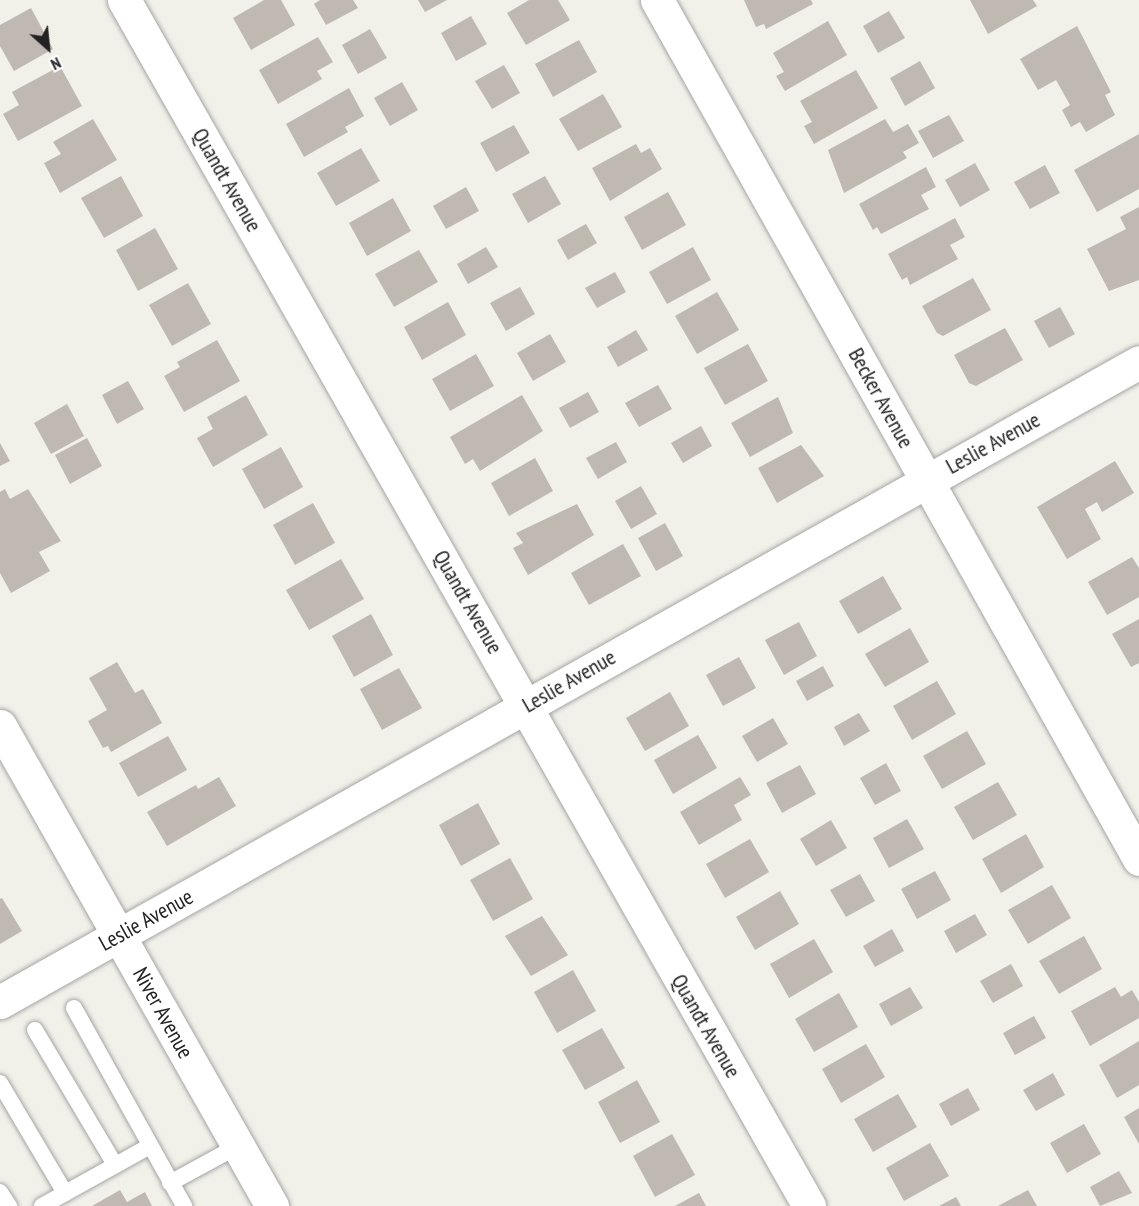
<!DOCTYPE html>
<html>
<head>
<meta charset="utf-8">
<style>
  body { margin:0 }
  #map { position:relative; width:1139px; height:1206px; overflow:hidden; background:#f1f0e9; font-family:"PT Sans Narrow",sans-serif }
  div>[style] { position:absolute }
  .building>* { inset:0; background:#bfb9b2 }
  .roads { filter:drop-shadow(0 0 2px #a6a6a6) drop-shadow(0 0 2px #a6a6a6) }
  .service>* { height:16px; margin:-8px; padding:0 8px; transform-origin:8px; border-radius:8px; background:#fff }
  .minor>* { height:33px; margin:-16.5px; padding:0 16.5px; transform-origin:16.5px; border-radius:16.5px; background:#fff }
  span { translate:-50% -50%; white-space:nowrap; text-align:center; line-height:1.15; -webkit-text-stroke:4.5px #fff; paint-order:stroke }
  .street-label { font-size:22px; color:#222 }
  .north { position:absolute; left:18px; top:18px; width:60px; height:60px; -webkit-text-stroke:4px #fff; paint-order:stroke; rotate:153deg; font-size:16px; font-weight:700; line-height:24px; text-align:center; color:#222 }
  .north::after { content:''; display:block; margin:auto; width:21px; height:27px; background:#222; clip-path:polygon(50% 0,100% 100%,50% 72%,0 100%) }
</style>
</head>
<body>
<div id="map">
  <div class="building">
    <div style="clip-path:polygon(264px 0,281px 0,295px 25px,251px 50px,233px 18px)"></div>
    <div style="clip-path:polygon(320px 0,353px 0,358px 8px,326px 25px,314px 4px)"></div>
    <div style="clip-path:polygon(418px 0,447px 0,425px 12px)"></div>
    <div style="clip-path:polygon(529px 0,558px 0,570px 20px,526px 45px,507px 13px)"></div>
    <div style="clip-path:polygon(744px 0,811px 0,813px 4px,766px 29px,764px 24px,756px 27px)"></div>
    <div style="clip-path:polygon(970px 0,1033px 0,1037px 6px,988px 34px)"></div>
    <div style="clip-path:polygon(31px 8px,53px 49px,14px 71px,0 46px,0 25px)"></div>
    <div style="clip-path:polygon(889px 11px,905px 38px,878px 53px,863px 26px)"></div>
    <div style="clip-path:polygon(471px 16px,487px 44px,456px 61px,441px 33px)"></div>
    <div style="clip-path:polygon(828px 21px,847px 55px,785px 91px,776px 76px,784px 72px,773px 53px)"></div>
    <div style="clip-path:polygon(1077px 26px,1111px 92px,1105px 95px,1115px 115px,1086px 132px,1080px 122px,1071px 127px,1062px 110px,1070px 105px,1056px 80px,1038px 90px,1020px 59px)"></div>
    <div style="clip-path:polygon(370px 29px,387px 58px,358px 74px,342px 45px)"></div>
    <div style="clip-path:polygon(318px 37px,333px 62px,317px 71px,322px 79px,278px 104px,259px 70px)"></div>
    <div style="clip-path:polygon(579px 40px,597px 72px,553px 97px,535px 64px)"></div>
    <div style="clip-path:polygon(920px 61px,935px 88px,905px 106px,890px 78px)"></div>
    <div style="clip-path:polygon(504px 65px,520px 93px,492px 109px,475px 81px)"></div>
    <div style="clip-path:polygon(60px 66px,82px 106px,18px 141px,3px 114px,19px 105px,12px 92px)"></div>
    <div style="clip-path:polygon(856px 70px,878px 108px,814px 144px,804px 126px,812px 122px,800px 101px)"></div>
    <div style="clip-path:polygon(402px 82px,418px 110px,390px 126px,374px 98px)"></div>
    <div style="clip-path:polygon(349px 88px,364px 116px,345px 127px,348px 132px,304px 157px,286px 124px)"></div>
    <div style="clip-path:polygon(603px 94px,622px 127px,578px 151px,559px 119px)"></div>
    <div style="clip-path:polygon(949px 115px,964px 141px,933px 158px,918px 131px)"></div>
    <div style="clip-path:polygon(93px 119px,117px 160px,60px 193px,44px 163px,61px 154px,53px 142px)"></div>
    <div style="clip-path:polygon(885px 119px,893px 132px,908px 124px,919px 143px,903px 152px,907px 158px,844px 193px,828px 150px)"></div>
    <div style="clip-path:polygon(514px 125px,530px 153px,496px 172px,480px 143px)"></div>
    <div style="clip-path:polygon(1139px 134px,1139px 189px,1097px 212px,1074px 170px)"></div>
    <div style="clip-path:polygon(636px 144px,641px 153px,650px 148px,662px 169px,610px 201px,592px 168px)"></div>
    <div style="clip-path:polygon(361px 148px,380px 181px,336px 206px,317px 173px)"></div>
    <div style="clip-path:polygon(975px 163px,990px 190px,960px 207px,945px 180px)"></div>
    <div style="clip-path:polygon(1045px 165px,1060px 193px,1030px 209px,1014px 182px)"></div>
    <div style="clip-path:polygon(926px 167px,936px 187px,921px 195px,929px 209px,881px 234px,877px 227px,873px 230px,859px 204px)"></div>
    <div style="clip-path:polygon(121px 176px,143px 216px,104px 238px,81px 198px)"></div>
    <div style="clip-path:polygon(545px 176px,561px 204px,528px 223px,512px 194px)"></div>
    <div style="clip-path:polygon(466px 187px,479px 211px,446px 229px,433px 206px)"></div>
    <div style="clip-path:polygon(668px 192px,686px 225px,642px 250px,624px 217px)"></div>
    <div style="clip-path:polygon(393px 198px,411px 231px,367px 256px,349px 223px)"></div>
    <div style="clip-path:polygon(1139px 207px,1139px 280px,1109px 291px,1087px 249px,1126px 229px,1120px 217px)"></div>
    <div style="clip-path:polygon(955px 218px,965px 237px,950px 245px,958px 259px,910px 285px,907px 277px,902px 280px,888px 254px)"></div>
    <div style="clip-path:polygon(586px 224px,597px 243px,568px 260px,557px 240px)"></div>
    <div style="clip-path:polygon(155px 228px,178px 269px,138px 291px,116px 250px)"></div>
    <div style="clip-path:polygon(486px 247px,498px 267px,468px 284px,457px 264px)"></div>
    <div style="clip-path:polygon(693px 247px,711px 280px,667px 304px,649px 272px)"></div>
    <div style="clip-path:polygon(419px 250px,438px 282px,394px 307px,375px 274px)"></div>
    <div style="clip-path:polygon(615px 272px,626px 292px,597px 308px,585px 288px)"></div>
    <div style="clip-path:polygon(973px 278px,991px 310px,943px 336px,937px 333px,922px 306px)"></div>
    <div style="clip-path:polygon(188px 283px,211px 324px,172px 346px,149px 305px)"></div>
    <div style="clip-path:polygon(520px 287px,535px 314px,506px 331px,490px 303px)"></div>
    <div style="clip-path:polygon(717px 292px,739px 330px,697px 354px,675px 316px)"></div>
    <div style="clip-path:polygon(448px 302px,466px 335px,422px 360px,404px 327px)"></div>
    <div style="clip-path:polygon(1060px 307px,1075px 334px,1049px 348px,1034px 321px)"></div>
    <div style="clip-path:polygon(1005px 328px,1023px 360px,976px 386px,969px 383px,954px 355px)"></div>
    <div style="clip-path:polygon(636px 330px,648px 350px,618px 367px,607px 347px)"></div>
    <div style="clip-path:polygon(550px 334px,566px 362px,533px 381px,517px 353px)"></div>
    <div style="clip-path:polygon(217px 340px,240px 381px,184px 412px,164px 376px,180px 367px,177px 362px)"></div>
    <div style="clip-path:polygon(748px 344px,768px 381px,725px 405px,704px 368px)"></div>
    <div style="clip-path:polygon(476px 354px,494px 386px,450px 411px,432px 379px)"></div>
    <div style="clip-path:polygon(128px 381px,144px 409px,117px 424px,102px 395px)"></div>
    <div style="clip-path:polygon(658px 385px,672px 409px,639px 427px,625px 403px)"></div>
    <div style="clip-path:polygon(588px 392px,599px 412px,570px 428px,559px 408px)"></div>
    <div style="clip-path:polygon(246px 395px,268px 435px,213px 467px,197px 438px,213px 429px,207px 417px)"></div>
    <div style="clip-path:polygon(522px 395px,543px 431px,480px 471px,473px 459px,465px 464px,450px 437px)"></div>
    <div style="clip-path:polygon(778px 397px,793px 433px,750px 457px,731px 423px)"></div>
    <div style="clip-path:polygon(67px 404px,84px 436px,51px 454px,34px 423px)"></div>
    <div style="clip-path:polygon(701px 426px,712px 446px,683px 463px,671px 443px)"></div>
    <div style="clip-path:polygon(87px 438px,102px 466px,70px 484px,55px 455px)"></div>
    <div style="clip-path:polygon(616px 442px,627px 462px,598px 479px,586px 458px)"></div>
    <div style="clip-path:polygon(0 443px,10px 461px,0 466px)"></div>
    <div style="clip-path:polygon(801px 445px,824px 476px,777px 503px,758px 468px)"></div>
    <div style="clip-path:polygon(281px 447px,303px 487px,264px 509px,242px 469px)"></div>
    <div style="clip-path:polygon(535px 458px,553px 491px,509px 516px,491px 483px)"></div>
    <div style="clip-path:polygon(1115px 461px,1134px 493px,1102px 512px,1097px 502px,1085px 509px,1101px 539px,1067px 559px,1037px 507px)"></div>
    <div style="clip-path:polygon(641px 486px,657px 514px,631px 529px,615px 501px)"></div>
    <div style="clip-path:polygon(5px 489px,10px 499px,28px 489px,61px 541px,39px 552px,50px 571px,11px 593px,0 573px,0 492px)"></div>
    <div style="clip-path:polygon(313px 503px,335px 543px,295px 565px,273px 525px)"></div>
    <div style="clip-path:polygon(577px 504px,594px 535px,528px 575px,513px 548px,523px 543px,516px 533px)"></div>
    <div style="clip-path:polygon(665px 523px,683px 556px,656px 571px,638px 538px)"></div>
    <div style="clip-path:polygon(623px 544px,641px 576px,589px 605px,571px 573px)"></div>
    <div style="clip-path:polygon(1132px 557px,1139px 568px,1139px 597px,1107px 615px,1088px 582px)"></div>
    <div style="clip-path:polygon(341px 559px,364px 599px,309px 630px,286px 590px)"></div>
    <div style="clip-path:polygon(883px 576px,902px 609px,858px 634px,839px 601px)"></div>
    <div style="clip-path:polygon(371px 614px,393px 655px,354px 677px,332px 636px)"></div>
    <div style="clip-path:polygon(1139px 619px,1139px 663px,1131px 667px,1112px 634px)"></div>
    <div style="clip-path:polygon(799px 622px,817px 656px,784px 675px,765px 640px)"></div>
    <div style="clip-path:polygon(910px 628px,929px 662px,885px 687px,865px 654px)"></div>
    <div style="clip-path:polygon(739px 657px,756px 688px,723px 706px,706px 675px)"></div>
    <div style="clip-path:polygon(117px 662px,135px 693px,143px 689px,162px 723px,111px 752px,108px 746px,103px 748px,88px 721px,107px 710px,89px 678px)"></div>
    <div style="clip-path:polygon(823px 666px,834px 686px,807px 701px,796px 681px)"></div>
    <div style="clip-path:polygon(399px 668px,422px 708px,382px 730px,360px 689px)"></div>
    <div style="clip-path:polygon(937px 681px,956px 714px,912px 740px,893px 706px)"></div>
    <div style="clip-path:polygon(670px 692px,689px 726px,645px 751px,626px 718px)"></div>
    <div style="clip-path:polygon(859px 713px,870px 731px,844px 746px,834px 727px)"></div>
    <div style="clip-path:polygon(773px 718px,788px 744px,757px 762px,742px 736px)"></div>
    <div style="clip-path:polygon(967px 731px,986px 764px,942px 789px,923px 756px)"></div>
    <div style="clip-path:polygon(698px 735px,717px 768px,673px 794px,654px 760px)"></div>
    <div style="clip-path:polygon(168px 736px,187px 770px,138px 797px,119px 763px)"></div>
    <div style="clip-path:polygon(886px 763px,901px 791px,875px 805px,860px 778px)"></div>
    <div style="clip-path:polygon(800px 765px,816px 794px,782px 813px,766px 783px)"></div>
    <div style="clip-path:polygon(219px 777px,236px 806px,167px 846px,147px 812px,196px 785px,198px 789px)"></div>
    <div style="clip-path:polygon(740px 777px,751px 795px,734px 805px,742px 820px,699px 845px,680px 812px)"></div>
    <div style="clip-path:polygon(998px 782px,1017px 815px,973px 840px,954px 807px)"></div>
    <div style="clip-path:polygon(478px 803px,500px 844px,461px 866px,439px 825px)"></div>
    <div style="clip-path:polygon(907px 819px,924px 849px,889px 868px,873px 838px)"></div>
    <div style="clip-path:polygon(831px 820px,847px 848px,816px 866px,800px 839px)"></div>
    <div style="clip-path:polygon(1026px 834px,1044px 867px,1001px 893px,982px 859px)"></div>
    <div style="clip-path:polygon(750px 839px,769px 872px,725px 898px,706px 864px)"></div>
    <div style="clip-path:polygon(510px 858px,533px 899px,493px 921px,470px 880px)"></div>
    <div style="clip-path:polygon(935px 871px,951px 900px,917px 919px,901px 889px)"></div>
    <div style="clip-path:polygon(860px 874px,875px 901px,846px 917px,830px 890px)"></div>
    <div style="clip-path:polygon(1052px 885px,1071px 918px,1028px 944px,1008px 910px)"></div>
    <div style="clip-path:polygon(780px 891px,799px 924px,755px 950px,736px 917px)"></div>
    <div style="clip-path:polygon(2px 898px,22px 931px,0 944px,0 899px)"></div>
    <div style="clip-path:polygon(975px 914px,987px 935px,956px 953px,944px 931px)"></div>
    <div style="clip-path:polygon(542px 916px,568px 955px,531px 976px,505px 936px)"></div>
    <div style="clip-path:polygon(892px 929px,904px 951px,875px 967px,863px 946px)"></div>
    <div style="clip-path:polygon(1084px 936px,1102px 969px,1059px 994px,1039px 961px)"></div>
    <div style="clip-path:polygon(814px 939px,833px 972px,789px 998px,770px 964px)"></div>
    <div style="clip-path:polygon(1011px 964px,1023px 986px,993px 1003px,980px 981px)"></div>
    <div style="clip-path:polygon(573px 970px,596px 1011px,557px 1033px,534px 992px)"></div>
    <div style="clip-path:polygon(910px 987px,923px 1008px,891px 1026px,879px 1004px)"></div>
    <div style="clip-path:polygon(1115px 987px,1121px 997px,1132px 990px,1139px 1002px,1139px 1018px,1090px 1046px,1071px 1011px)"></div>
    <div style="clip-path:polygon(839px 993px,858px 1027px,814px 1052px,795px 1019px)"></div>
    <div style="clip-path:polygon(1034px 1016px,1046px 1038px,1015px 1055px,1003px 1033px)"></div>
    <div style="clip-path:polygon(602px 1028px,625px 1068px,585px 1090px,562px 1050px)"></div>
    <div style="clip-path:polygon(1139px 1041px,1139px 1085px,1117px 1098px,1099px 1065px)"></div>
    <div style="clip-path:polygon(866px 1044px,885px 1077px,841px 1103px,822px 1069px)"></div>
    <div style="clip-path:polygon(1053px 1073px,1065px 1095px,1036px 1111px,1023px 1090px)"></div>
    <div style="clip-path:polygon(637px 1080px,660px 1122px,620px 1143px,598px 1102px)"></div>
    <div style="clip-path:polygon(968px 1088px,980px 1110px,951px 1126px,939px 1104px)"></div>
    <div style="clip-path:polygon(898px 1094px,917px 1127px,873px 1152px,854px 1119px)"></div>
    <div style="clip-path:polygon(1139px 1108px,1139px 1144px,1124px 1117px)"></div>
    <div style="clip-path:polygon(1084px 1124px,1101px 1154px,1067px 1173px,1050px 1143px)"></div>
    <div style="clip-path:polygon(672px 1134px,695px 1175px,655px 1197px,633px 1156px)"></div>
    <div style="clip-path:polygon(930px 1143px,949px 1176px,904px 1201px,886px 1168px)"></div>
    <div style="clip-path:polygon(1119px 1171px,1132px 1193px,1100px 1206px,1090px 1187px)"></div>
    <div style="clip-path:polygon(120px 1190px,127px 1202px,145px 1192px,152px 1206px,92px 1206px)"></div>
    <div style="clip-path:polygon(1028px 1190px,1037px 1206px,998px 1206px)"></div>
    <div style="clip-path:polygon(699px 1193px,706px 1206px,675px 1206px)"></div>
    <div style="clip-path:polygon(956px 1197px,961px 1206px,939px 1206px)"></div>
  </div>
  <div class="roads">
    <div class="service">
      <div style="left:74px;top:1008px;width:227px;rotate:60.9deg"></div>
      <div style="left:35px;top:1030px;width:157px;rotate:59.3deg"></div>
      <div style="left:0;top:1083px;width:128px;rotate:59.4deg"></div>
      <div style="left:170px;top:1183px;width:77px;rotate:-28.6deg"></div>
      <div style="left:0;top:1192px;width:17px;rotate:57deg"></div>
      <div style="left:42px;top:1206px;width:124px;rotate:-29.1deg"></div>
    </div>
    <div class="minor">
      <div style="left:124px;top:0;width:1387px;rotate:60.4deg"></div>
      <div style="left:657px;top:0;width:985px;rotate:60.7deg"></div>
      <div style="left:0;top:726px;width:552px;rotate:60.46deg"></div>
      <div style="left:0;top:1002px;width:1306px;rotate:-29.33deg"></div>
    </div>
  </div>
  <div class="street-label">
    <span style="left:227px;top:180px;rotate:60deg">Quandt Avenue</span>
    <span style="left:881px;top:398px;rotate:61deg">Becker Avenue</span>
    <span style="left:993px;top:443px;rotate:-29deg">Leslie Avenue</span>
    <span style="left:468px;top:602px;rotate:60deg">Quandt Avenue</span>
    <span style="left:569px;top:681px;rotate:-30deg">Leslie Avenue</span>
    <span style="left:146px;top:920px;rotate:-29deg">Leslie Avenue</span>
    <span style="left:163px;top:1013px;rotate:61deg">Niver Avenue</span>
    <span style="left:706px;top:1026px;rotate:60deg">Quandt Avenue</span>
  </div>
  <div class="north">N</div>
</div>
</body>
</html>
